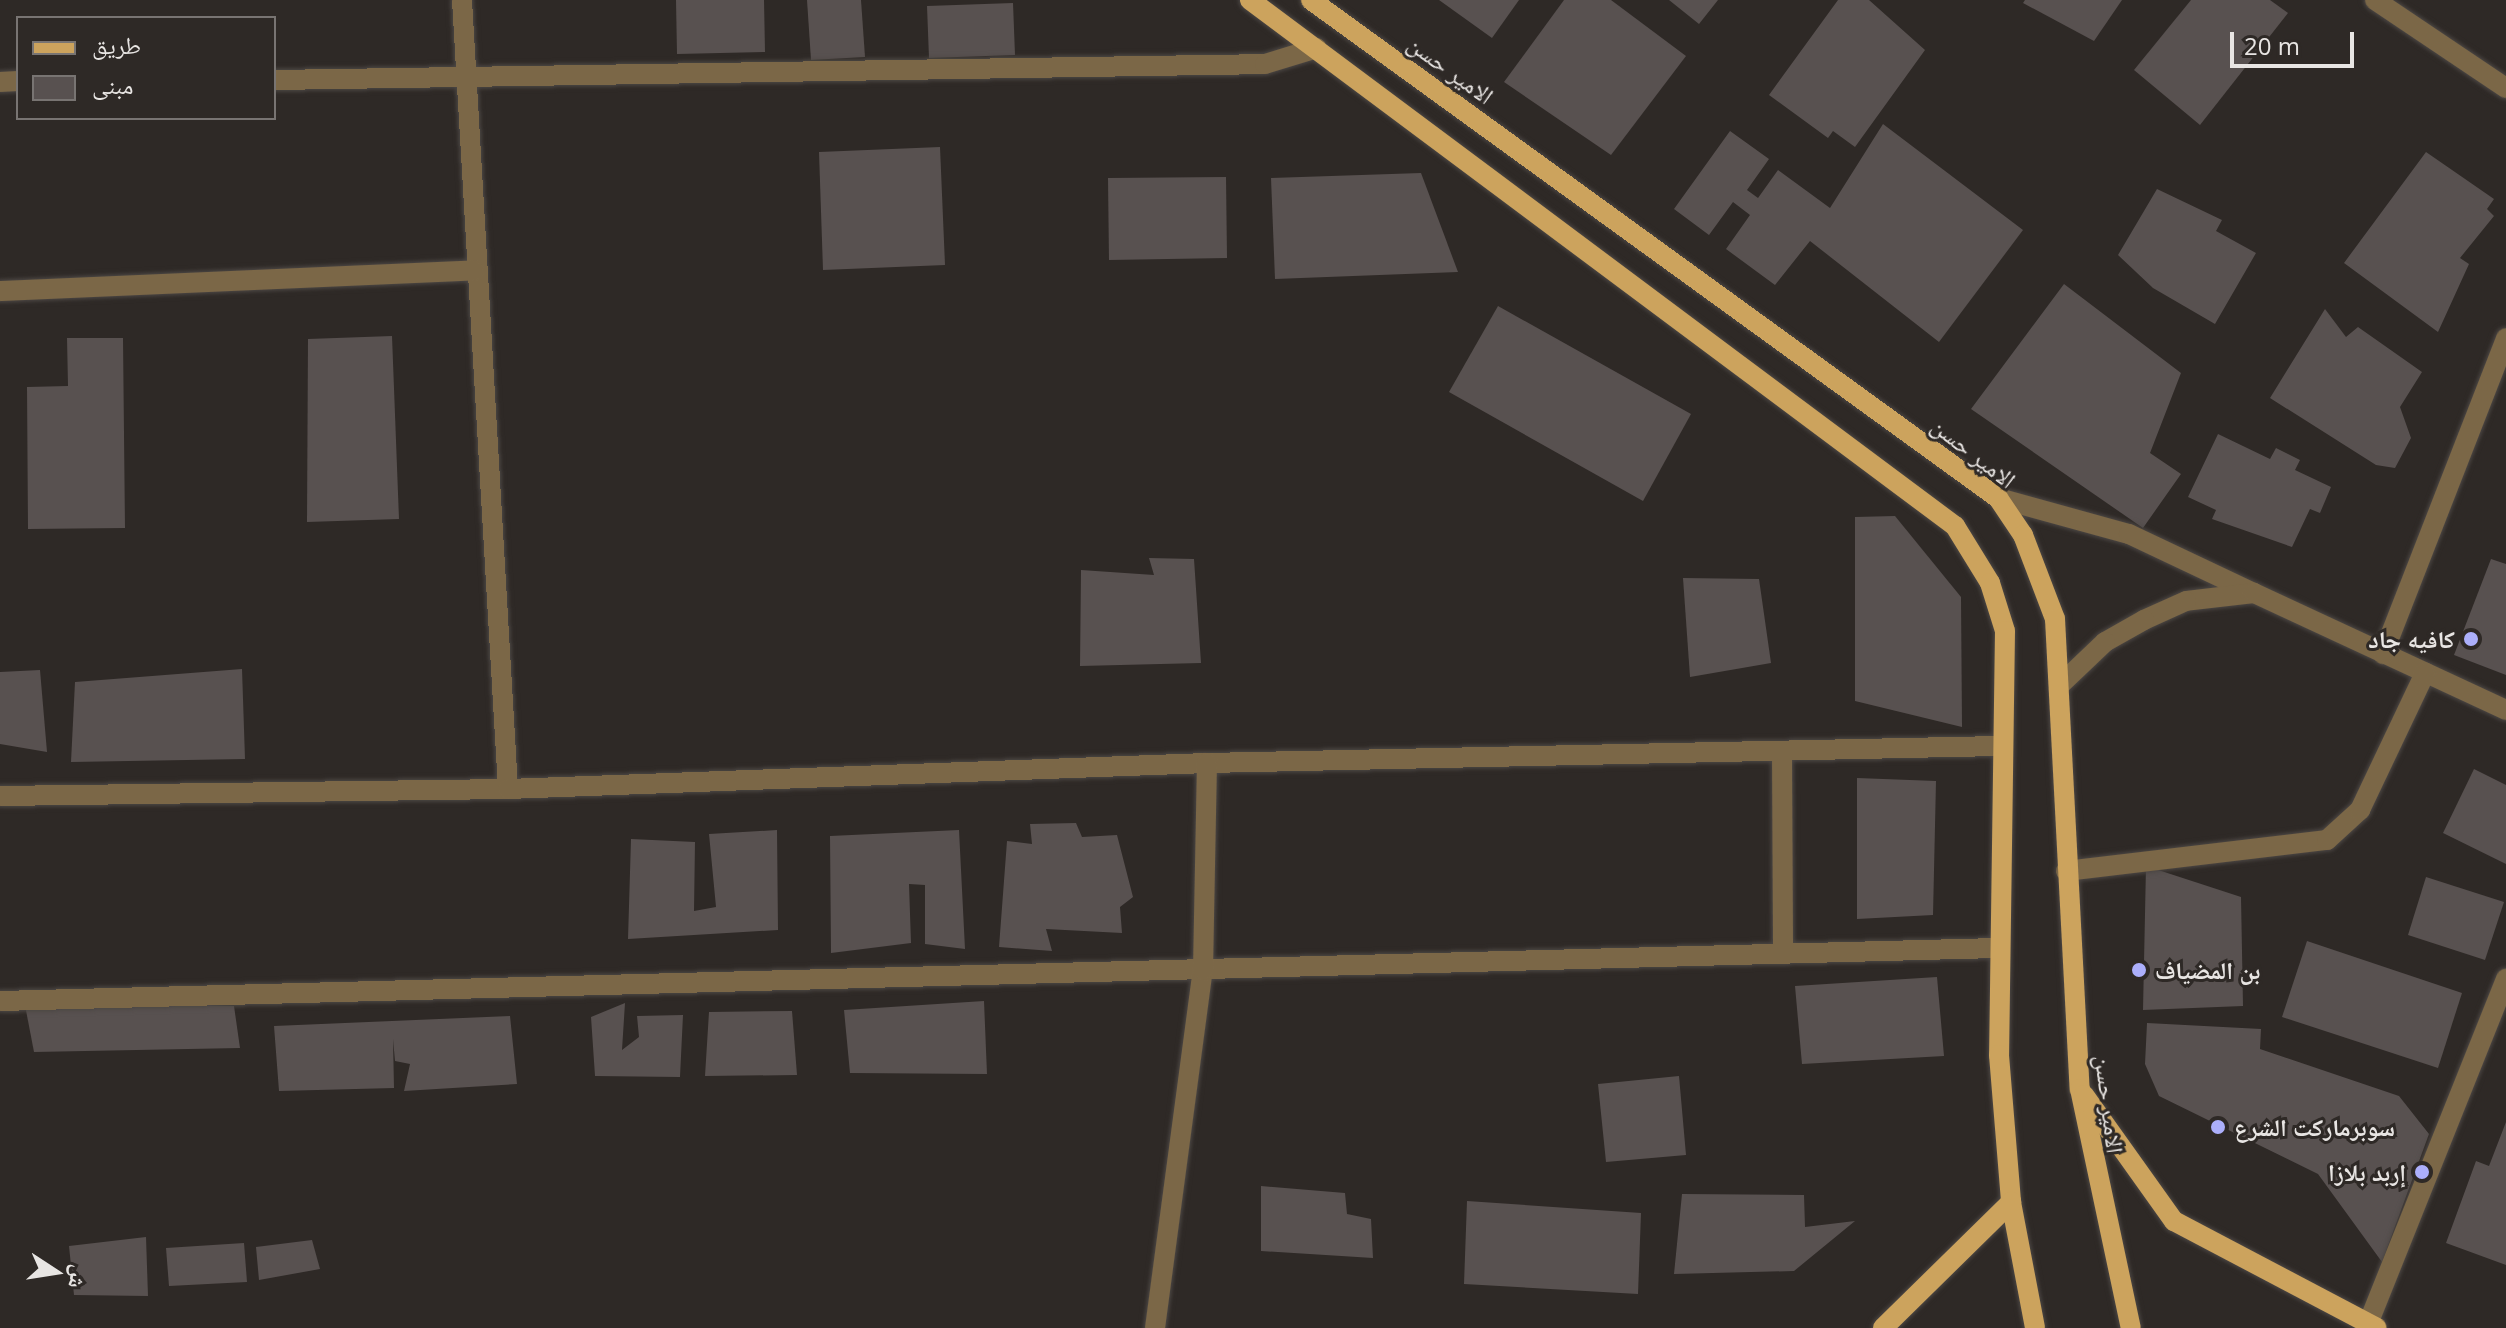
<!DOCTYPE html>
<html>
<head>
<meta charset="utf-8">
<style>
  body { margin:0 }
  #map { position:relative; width:2506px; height:1328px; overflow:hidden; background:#2e2926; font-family:"Open Sans","Noto Naskh Arabic",sans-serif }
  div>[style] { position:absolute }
  .building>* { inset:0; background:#585150 }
  .roads { filter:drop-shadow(0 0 2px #4c4744) drop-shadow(0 0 2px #4c4744) }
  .minor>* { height:20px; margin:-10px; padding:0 10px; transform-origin:10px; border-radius:10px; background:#7b6747 }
  .major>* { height:20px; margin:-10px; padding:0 10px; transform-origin:10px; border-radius:10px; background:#cca35d }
  .dots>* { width:22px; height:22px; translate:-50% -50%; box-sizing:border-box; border:4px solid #2e2926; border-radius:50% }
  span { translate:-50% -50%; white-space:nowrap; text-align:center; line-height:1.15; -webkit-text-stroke:6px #2e2926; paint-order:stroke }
  .street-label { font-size:24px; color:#e8e5e3 }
  .poi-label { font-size:24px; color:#e8e5e3; font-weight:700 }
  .right { translate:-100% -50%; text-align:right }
  .left { translate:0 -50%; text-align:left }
  .legend { position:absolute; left:16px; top:16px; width:260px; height:104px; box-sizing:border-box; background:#2e2926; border:2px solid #787472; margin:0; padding:10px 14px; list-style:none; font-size:24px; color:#e8e5e3 }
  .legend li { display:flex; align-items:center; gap:16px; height:40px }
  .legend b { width:40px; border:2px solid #787472 }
  .north { position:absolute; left:16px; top:1232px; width:80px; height:80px; -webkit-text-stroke:6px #2e2926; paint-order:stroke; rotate:102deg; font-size:22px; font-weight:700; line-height:32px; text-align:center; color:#e8e5e3 }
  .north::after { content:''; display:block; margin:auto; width:28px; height:36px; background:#e8e5e3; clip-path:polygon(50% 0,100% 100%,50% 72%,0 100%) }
  .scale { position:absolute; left:2230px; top:32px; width:124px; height:36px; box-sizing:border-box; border:4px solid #e8e5e3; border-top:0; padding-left:10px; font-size:24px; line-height:28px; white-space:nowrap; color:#e8e5e3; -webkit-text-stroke:6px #2e2926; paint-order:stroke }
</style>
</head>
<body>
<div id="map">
  <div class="building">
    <div style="clip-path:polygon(676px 0,764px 0,765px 52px,677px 54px)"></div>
    <div style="clip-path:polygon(807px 0,861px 0,865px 57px,811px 60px)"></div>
    <div style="clip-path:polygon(1439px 0,1519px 0,1492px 38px)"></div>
    <div style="clip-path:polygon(1564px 0,1611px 0,1686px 56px,1611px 155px,1504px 82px)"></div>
    <div style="clip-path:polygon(1669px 0,1718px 0,1699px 24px)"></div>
    <div style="clip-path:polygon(1838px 0,1869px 0,1925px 50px,1855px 147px,1833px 131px,1828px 138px,1769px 95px)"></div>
    <div style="clip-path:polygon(2122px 0,2094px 41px,2023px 3px,2025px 0)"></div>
    <div style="clip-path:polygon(2191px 0,2270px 0,2288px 13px,2200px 125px,2134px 70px)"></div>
    <div style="clip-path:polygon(1013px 3px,1015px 55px,929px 58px,927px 6px)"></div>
    <div style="clip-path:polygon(1883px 124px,2023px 230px,1939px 342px,1810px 241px,1775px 285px,1726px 249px,1750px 215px,1733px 202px,1709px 235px,1674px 209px,1730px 131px,1769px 159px,1747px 190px,1758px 198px,1778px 170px,1830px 208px)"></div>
    <div style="clip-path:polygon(940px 147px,945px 265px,823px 270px,819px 152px)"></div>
    <div style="clip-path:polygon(2426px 152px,2494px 199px,2487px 209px,2494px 216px,2460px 258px,2469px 264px,2438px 332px,2344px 263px)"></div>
    <div style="clip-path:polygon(1421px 173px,1458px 272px,1275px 279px,1271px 178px)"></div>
    <div style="clip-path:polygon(1226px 177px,1227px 258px,1109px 260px,1108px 178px)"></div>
    <div style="clip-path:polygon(2157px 189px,2222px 220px,2216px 231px,2256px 253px,2215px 324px,2153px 288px,2118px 255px)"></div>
    <div style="clip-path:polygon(2064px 284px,2181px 373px,2150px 453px,2181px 474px,2143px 528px,1971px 409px)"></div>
    <div style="clip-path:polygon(1498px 306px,1691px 414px,1643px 501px,1449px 392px)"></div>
    <div style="clip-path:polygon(2325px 309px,2346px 337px,2358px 327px,2422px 372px,2400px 407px,2411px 438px,2395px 468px,2376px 465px,2270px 398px)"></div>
    <div style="clip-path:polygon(392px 336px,399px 519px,307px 522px,308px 339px)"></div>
    <div style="clip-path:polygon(67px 338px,123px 338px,125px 528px,28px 529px,27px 387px,68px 386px)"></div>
    <div style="clip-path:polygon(2218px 434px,2270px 459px,2276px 448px,2300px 460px,2295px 470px,2331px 487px,2320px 513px,2310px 509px,2292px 547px,2212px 519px,2216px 510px,2188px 497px)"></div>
    <div style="clip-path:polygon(1895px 516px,1961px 597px,1962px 727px,1855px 701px,1855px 517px)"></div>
    <div style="clip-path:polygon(1149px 558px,1194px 559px,1201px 663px,1080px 666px,1081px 570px,1154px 575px)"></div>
    <div style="clip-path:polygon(2491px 559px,2506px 564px,2506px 675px,2454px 655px)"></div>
    <div style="clip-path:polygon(1683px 578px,1759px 579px,1771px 663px,1690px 677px)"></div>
    <div style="clip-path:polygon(242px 669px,245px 759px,71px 762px,75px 682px)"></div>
    <div style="clip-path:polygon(40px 670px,47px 752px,0 744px,0 672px)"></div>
    <div style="clip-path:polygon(2474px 769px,2506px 785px,2506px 864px,2443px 833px)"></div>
    <div style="clip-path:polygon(1857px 778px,1936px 781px,1933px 915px,1857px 919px)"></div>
    <div style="clip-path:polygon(1076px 823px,1082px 837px,1117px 835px,1133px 897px,1120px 907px,1122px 933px,1046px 929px,1052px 951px,999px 947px,1007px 841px,1032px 844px,1030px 824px)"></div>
    <div style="clip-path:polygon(777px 830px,778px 930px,628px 939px,631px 839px,695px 842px,694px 911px,716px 907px,709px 834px)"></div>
    <div style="clip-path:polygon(959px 830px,965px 949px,925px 944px,925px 885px,909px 884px,911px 943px,831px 953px,830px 836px)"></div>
    <div style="clip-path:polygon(2146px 866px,2241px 897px,2243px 1006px,2143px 1010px)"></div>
    <div style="clip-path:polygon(2426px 877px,2504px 902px,2485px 960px,2408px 935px)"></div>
    <div style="clip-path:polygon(2307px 941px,2462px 993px,2438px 1068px,2282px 1017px)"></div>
    <div style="clip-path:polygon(1937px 977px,1944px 1056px,1802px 1064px,1795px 986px)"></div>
    <div style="clip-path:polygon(24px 1000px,234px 1006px,240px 1048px,34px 1052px)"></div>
    <div style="clip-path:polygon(984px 1001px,987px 1074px,850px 1073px,844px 1010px)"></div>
    <div style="clip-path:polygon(625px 1003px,622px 1050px,639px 1037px,637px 1016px,683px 1015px,680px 1077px,595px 1076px,591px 1017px)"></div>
    <div style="clip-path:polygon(792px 1011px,797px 1075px,705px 1076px,709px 1012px)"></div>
    <div style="clip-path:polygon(510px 1016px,517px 1084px,404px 1091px,410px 1064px,395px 1061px,393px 1039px,394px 1088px,279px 1091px,274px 1026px)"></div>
    <div style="clip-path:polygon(2147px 1023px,2261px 1029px,2260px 1049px,2399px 1096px,2429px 1134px,2382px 1262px,2318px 1174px,2159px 1096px,2145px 1064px)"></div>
    <div style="clip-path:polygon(1679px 1076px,1686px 1155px,1606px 1162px,1598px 1084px)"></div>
    <div style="clip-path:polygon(2506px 1122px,2506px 1265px,2446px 1243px,2476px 1161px,2489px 1166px)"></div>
    <div style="clip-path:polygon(1261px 1186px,1345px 1193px,1347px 1214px,1371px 1219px,1373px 1258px,1261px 1251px)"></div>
    <div style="clip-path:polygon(1682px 1194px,1804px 1195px,1805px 1227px,1855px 1221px,1794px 1271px,1674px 1274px)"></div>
    <div style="clip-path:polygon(1467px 1201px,1641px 1213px,1638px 1294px,1464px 1284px)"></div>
    <div style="clip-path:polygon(146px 1237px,148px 1296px,74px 1295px,69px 1246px)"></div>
    <div style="clip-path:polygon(312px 1240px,320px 1269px,259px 1280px,256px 1247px)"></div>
    <div style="clip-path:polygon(244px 1243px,247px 1282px,169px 1286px,166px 1248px)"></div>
  </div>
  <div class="roads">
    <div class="minor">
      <div style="left:462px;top:0;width:790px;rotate:86.66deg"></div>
      <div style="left:2375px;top:0;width:158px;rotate:33.9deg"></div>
      <div style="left:274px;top:80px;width:991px;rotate:-0.92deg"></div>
      <div style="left:1265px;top:64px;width:54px;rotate:-17.1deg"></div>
      <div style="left:0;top:82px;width:18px;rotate:-3deg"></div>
      <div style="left:0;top:291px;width:474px;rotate:-2.5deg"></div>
      <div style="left:1998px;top:498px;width:136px;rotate:15.4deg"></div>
      <div style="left:2129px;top:534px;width:138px;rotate:25.3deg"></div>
      <div style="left:2254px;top:593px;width:68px;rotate:173.3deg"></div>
      <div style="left:2186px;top:601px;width:46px;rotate:155.7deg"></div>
      <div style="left:2144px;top:620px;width:45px;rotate:150.6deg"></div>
      <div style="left:2105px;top:642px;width:58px;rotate:136.4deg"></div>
      <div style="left:2254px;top:593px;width:278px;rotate:24.9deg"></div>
      <div style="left:2383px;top:654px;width:339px;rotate:-68.7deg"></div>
      <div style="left:1782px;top:751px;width:203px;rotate:89.7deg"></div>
      <div style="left:0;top:796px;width:508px;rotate:-0.79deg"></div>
      <div style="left:508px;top:789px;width:699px;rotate:-2.13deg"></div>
      <div style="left:1207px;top:763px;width:795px;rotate:-1.23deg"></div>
      <div style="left:2066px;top:871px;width:263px;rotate:-6.8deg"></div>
      <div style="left:2327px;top:840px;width:45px;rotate:-42.3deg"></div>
      <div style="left:2360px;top:810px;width:152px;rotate:-64.6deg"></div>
      <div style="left:0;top:1001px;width:2001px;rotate:-1.52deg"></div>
      <div style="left:2368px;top:1324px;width:372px;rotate:-68.2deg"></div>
      <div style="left:1155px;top:1328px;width:361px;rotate:-82.4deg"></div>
      <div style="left:1203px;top:970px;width:207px;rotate:-88.9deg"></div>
    </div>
    <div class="major">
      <div style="left:1250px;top:0;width:880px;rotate:36.73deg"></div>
      <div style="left:1955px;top:526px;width:67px;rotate:58.4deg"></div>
      <div style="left:1990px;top:583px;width:50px;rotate:72.6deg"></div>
      <div style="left:2005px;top:631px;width:424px;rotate:90.8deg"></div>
      <div style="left:1999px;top:1055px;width:147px;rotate:85.3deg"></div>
      <div style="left:2011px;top:1202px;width:128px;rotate:79.2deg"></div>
      <div style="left:1311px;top:0;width:849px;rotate:35.94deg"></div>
      <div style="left:1998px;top:498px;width:45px;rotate:56deg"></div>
      <div style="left:2023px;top:535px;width:90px;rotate:69.1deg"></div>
      <div style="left:2055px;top:619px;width:471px;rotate:87deg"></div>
      <div style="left:2080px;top:1089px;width:244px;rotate:78deg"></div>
      <div style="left:2084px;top:1095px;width:155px;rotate:54.5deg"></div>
      <div style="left:2174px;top:1221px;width:229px;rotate:27.8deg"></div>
      <div style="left:1883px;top:1328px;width:180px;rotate:-44.5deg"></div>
    </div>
  </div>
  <div class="dots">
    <div style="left:2471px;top:639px;background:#acaffb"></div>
    <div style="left:2139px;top:970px;background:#acaffb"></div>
    <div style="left:2218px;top:1127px;background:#acaffb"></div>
    <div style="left:2422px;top:1172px;background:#acaffb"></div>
  </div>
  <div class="street-label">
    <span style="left:1451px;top:69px;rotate:36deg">الامير حسن</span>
    <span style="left:1974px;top:452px;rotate:38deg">الامير حسن</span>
    <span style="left:2110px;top:1104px;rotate:83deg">الامير حسن</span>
  </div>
  <div class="poi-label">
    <span class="right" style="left:2455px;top:639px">كافيه جاد</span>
    <span class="left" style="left:2155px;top:970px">بن المضياف</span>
    <span class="left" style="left:2234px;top:1127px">سوبرماركت الشرع</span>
    <span class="right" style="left:2406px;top:1172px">إربد بلازا</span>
  </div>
  <ul class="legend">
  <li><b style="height:10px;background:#cca35d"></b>طريق</li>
  <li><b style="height:22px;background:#585150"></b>مبنى</li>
  </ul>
  <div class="north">ش</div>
  <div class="scale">20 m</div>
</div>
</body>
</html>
